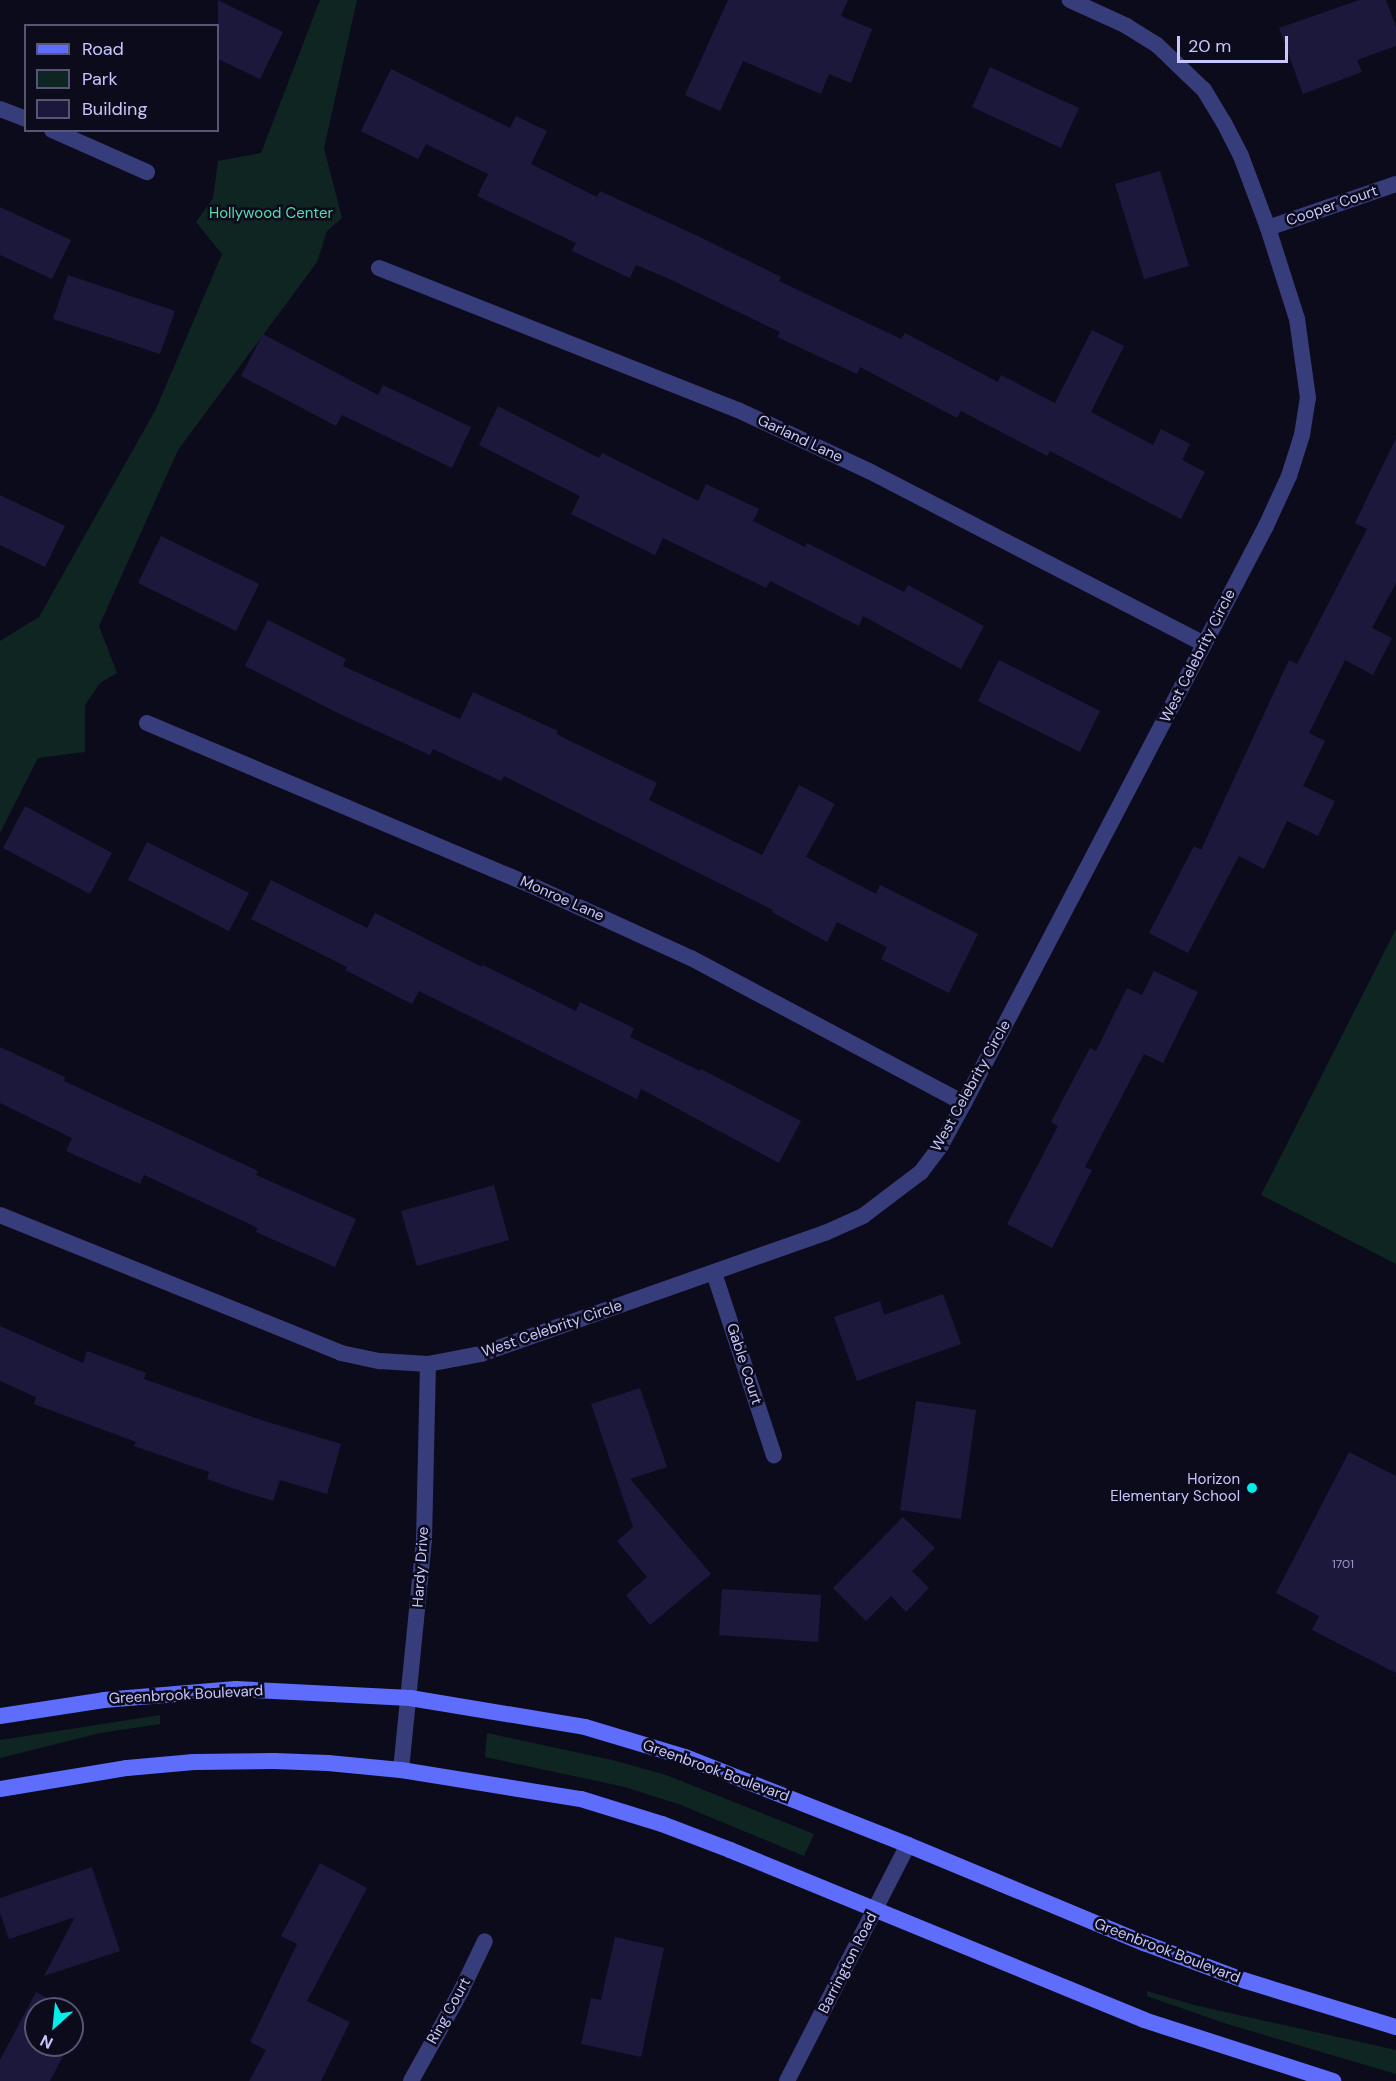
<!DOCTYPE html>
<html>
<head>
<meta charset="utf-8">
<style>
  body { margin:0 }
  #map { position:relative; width:1396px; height:2081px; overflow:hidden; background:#0c0b1c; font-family:"DM Sans",sans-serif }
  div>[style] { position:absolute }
  .green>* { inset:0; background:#0e2522 }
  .building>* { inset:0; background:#1b183c }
  .minor>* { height:16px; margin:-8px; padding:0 8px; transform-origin:8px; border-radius:8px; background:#373c7a }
  .secondary>* { height:16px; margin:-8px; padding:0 8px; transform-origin:8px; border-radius:8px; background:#5f6dfd }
  .dots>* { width:16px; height:16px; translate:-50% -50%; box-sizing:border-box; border:3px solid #0c0b1c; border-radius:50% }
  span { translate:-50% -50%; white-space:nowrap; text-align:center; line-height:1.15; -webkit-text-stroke:5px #0c0b1c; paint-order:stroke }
  .number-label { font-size:12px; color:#9c9bce }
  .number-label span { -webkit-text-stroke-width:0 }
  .street-label { font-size:15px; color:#c7c7fe }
  .park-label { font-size:15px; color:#55dcab }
  .poi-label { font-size:15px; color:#c7c7fe }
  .right { translate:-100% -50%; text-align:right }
  .legend { position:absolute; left:24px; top:24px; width:195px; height:108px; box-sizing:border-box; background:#0c0b1c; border:2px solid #575676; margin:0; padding:8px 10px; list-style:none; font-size:18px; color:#c7c7fe }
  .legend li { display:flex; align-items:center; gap:12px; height:30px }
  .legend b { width:30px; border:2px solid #575676 }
  .north { position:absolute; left:24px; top:1997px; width:60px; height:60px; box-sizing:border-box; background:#0c0b1c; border:2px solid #575676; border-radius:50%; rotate:207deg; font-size:16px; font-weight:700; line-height:24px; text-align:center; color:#c7c7fe }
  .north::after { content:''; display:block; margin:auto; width:21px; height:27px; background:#04edea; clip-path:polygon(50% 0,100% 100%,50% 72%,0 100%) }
  .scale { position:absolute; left:1177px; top:36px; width:111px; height:27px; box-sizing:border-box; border:3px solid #c7c7fe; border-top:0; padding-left:8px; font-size:18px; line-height:21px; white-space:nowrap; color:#c7c7fe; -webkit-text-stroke:4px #0c0b1c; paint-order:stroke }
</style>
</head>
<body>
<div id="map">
  <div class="green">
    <div style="clip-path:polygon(320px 0,357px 0,324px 148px,342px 218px,327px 231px,317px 262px,178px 450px,99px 626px,117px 673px,100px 683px,85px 705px,85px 752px,38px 758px,0 833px,0 641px,39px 617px,156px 409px,222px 254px,196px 222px,213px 198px,218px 161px,261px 153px)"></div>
    <div style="clip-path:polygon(1396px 929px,1396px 1264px,1261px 1195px)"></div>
    <div style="clip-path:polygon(160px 1715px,160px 1724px,100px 1733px,0 1758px,0 1740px)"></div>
    <div style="clip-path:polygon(487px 1733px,612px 1760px,666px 1775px,814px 1834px,804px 1856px,681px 1805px,625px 1787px,485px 1757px)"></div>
    <div style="clip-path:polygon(1147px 1991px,1194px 2005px,1396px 2050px,1396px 2074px,1224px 2023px,1147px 1996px)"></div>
  </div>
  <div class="building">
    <div style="clip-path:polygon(218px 0,283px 32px,260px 79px,218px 59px)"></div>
    <div style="clip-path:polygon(728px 0,848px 0,841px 16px,872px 29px,851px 83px,829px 74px,821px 94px,743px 61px,720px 111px,685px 95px)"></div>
    <div style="clip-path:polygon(1359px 0,1386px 0,1396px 27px,1396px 46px,1357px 60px,1362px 72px,1303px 94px,1279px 28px)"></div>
    <div style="clip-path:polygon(990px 67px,1079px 108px,1061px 148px,972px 107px)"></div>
    <div style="clip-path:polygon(391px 69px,510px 128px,516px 116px,547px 131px,531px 164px,597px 197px,600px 191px,702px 238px,781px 277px,779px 281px,901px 339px,905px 333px,998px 382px,1001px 375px,1055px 403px,1092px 330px,1124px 346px,1091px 412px,1153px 445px,1161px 429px,1190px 444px,1182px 460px,1205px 472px,1181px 519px,1050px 451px,1047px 456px,961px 411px,957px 418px,860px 367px,857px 374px,777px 337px,780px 332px,665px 277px,636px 265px,630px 278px,572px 251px,576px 243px,477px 196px,488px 174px,426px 144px,418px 159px,361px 131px)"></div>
    <div style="clip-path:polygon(1160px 171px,1189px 266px,1144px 279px,1115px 184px)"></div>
    <div style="clip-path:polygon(0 207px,71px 240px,52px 279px,0 255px)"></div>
    <div style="clip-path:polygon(68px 275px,175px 311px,160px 354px,53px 319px)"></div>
    <div style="clip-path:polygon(263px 334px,378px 395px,383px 385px,471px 427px,452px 468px,342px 415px,336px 426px,241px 376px)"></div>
    <div style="clip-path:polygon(498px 406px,599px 458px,602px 453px,698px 501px,706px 484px,759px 509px,753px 521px,805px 547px,807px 543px,904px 592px,908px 585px,984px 626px,961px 669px,863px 616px,859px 626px,770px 581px,766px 588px,663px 538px,655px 555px,571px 514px,580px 496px,479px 445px)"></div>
    <div style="clip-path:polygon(1396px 438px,1396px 583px,1372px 628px,1392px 638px,1373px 675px,1345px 660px,1309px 733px,1325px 741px,1303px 786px,1335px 801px,1318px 836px,1287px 821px,1264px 869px,1239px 856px,1188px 953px,1149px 933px,1194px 846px,1201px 850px,1289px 660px,1297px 664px,1367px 529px,1355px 523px)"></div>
    <div style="clip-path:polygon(0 495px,65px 526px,45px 567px,0 545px)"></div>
    <div style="clip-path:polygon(161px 536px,259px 584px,236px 631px,138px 583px)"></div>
    <div style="clip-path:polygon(268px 620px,346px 659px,343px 666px,460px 719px,473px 692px,558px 731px,556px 734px,657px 783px,649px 800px,762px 855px,799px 785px,835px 804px,806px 857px,876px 894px,880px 885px,978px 934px,949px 993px,881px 959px,887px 947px,837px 922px,827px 942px,772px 912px,773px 910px,504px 776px,501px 781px,433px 749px,430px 755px,342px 715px,245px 666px)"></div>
    <div style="clip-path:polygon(999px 660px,1100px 711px,1080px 752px,978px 701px)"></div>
    <div style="clip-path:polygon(25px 806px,112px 853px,90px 894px,3px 848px)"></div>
    <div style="clip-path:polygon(147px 842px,249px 893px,229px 931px,128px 880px)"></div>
    <div style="clip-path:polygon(271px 880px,367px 928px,375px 913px,482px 967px,483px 965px,576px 1011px,580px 1002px,634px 1028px,630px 1037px,700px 1071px,701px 1069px,801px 1121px,779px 1163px,641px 1089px,637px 1099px,419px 991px,412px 1004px,345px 970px,347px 967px,251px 919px)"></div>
    <div style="clip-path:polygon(1154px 971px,1198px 992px,1163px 1063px,1144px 1054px,1085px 1167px,1092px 1170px,1052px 1248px,1007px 1224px,1058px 1126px,1051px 1122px,1090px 1048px,1096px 1051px,1127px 988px,1142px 995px)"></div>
    <div style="clip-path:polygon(0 1047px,65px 1077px,64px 1081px,258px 1171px,256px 1175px,356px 1219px,335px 1267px,256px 1232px,258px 1228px,144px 1175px,140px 1184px,66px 1151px,72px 1138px,0 1103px)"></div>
    <div style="clip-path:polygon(494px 1185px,509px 1240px,417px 1266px,401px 1211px)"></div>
    <div style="clip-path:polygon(943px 1294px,961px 1344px,857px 1381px,834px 1317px,880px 1301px,884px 1315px)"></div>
    <div style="clip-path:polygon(0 1326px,83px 1363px,87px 1351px,146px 1373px,144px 1379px,261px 1420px,341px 1444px,327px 1494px,280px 1480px,273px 1501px,235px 1489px,207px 1479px,209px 1472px,134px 1446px,136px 1442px,34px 1404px,36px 1397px,0 1381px)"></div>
    <div style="clip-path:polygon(640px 1388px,667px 1467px,630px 1479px,711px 1574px,650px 1625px,626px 1595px,647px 1577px,617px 1541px,633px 1527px,591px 1404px)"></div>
    <div style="clip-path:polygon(916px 1401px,976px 1410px,961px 1519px,900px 1510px)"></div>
    <div style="clip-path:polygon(1349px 1452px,1396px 1476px,1396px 1673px,1312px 1630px,1319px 1616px,1276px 1593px)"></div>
    <div style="clip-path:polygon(903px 1517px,935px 1548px,912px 1571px,929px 1588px,906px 1612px,891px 1596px,866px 1621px,833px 1588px)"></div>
    <div style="clip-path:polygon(722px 1589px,821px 1595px,818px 1642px,719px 1635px)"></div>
    <div style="clip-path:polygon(320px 1863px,367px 1888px,307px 2001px,350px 2022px,321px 2081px,249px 2081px,266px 2050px,250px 2042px,297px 1944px,281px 1936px)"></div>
    <div style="clip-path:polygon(92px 1867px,120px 1951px,44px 1976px,75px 1917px,9px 1939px,0 1913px,0 1898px)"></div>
    <div style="clip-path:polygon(615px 1937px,664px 1948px,641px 2057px,581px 2044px,591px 1998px,601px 2000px)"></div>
    <div style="clip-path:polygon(36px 1992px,68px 2009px,36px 2009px,36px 2045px,69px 2045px,50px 2081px,0 2081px,0 2060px)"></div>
    <div style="clip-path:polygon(72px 2011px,83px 2017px,72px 2039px)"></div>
  </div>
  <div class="minor">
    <div style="left:0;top:109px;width:28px;rotate:21deg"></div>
    <div style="left:52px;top:130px;width:104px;rotate:23.9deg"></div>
    <div style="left:1268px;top:228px;width:135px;rotate:-19deg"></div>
    <div style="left:379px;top:268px;width:386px;rotate:21.6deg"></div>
    <div style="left:738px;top:410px;width:145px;rotate:25deg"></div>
    <div style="left:869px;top:471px;width:377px;rotate:27.3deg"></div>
    <div style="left:147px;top:723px;width:421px;rotate:22.9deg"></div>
    <div style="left:535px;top:887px;width:171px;rotate:24.5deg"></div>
    <div style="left:691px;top:958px;width:309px;rotate:28deg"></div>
    <div style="left:0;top:1215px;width:368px;rotate:22deg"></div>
    <div style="left:341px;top:1353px;width:40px;rotate:12deg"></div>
    <div style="left:380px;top:1361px;width:48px;rotate:3.6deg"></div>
    <div style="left:428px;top:1364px;width:54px;rotate:-10.7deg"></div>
    <div style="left:481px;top:1354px;width:365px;rotate:-19.4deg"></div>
    <div style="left:825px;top:1233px;width:42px;rotate:-24.1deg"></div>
    <div style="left:863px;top:1216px;width:73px;rotate:-37.2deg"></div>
    <div style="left:921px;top:1172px;width:34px;rotate:-53deg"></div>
    <div style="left:941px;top:1145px;width:48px;rotate:-61.3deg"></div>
    <div style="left:964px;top:1103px;width:651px;rotate:-62.37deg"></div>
    <div style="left:1266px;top:526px;width:55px;rotate:-65.3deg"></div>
    <div style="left:1289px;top:476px;width:43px;rotate:-72.4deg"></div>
    <div style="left:1302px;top:435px;width:37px;rotate:-81deg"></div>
    <div style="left:1308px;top:398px;width:80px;rotate:-97.9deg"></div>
    <div style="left:1297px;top:319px;width:96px;rotate:-107.7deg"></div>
    <div style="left:1268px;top:228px;width:77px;rotate:-110.6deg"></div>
    <div style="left:1241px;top:156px;width:37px;rotate:-117deg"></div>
    <div style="left:1224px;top:123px;width:39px;rotate:-121deg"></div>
    <div style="left:1204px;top:90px;width:65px;rotate:-136.2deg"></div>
    <div style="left:1157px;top:45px;width:36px;rotate:-148deg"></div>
    <div style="left:1127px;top:26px;width:63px;rotate:-155.5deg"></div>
    <div style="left:714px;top:1273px;width:192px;rotate:71.8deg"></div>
    <div style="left:401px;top:1770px;width:231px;rotate:-84.3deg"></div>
    <div style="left:424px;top:1540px;width:176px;rotate:-88.7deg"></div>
    <div style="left:411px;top:2081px;width:103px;rotate:-60.9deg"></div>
    <div style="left:461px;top:1991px;width:55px;rotate:-64.4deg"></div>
    <div style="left:787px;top:2081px;width:265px;rotate:-62.9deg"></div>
  </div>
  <div class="secondary">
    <div style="left:0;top:1716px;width:105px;rotate:-8.7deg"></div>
    <div style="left:104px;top:1700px;width:132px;rotate:-4.8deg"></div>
    <div style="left:236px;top:1689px;width:174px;rotate:3deg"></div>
    <div style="left:410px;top:1698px;width:177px;rotate:9.4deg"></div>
    <div style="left:585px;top:1727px;width:104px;rotate:16.7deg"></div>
    <div style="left:685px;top:1757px;width:240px;rotate:21.5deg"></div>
    <div style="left:908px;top:1845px;width:256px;rotate:22.6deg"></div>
    <div style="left:1144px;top:1943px;width:106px;rotate:20.5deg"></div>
    <div style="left:1243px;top:1980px;width:160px;rotate:17.1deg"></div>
    <div style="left:0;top:1789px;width:129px;rotate:-9.4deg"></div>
    <div style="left:127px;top:1768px;width:67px;rotate:-5.1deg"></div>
    <div style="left:194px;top:1762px;width:80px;rotate:-0.7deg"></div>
    <div style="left:274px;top:1761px;width:54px;rotate:2.1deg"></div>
    <div style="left:328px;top:1763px;width:73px;rotate:5.5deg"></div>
    <div style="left:401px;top:1770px;width:182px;rotate:9.2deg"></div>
    <div style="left:581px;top:1799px;width:85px;rotate:17.2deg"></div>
    <div style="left:662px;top:1824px;width:73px;rotate:20.9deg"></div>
    <div style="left:730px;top:1850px;width:448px;rotate:22.3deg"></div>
    <div style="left:1144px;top:2020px;width:199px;rotate:17.9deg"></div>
  </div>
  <div class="dots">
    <div style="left:1252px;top:1488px;background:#04edea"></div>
  </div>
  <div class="number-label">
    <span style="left:1343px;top:1565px">1701</span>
  </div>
  <div class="street-label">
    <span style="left:1332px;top:206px;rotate:-19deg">Cooper Court</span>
    <span style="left:800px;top:439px;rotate:25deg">Garland Lane</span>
    <span style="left:1198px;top:656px;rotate:-63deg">West Celebrity Circle</span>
    <span style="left:562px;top:899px;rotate:24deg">Monroe Lane</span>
    <span style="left:971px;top:1086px;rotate:-61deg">West Celebrity Circle</span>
    <span style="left:552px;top:1329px;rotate:-19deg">West Celebrity Circle</span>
    <span style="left:744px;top:1364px;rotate:72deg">Gable Court</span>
    <span style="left:421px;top:1567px;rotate:-86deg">Hardy Drive</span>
    <span style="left:186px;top:1695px;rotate:-3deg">Greenbrook Boulevard</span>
    <span style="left:716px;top:1771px;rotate:20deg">Greenbrook Boulevard</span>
    <span style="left:1167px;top:1951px;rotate:21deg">Greenbrook Boulevard</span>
    <span style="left:848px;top:1963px;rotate:-63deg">Barrington Road</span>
    <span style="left:449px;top:2011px;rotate:-61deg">Ring Court</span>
  </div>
  <div class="park-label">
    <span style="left:271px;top:214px">Hollywood Center</span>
  </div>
  <div class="poi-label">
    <span class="right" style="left:1240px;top:1488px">Horizon<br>Elementary School</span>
  </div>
  <ul class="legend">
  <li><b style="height:8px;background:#5f6dfd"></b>Road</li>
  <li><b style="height:16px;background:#0e2522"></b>Park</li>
  <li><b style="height:16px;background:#1b183c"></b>Building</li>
  </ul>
  <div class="north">N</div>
  <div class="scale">20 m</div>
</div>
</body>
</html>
